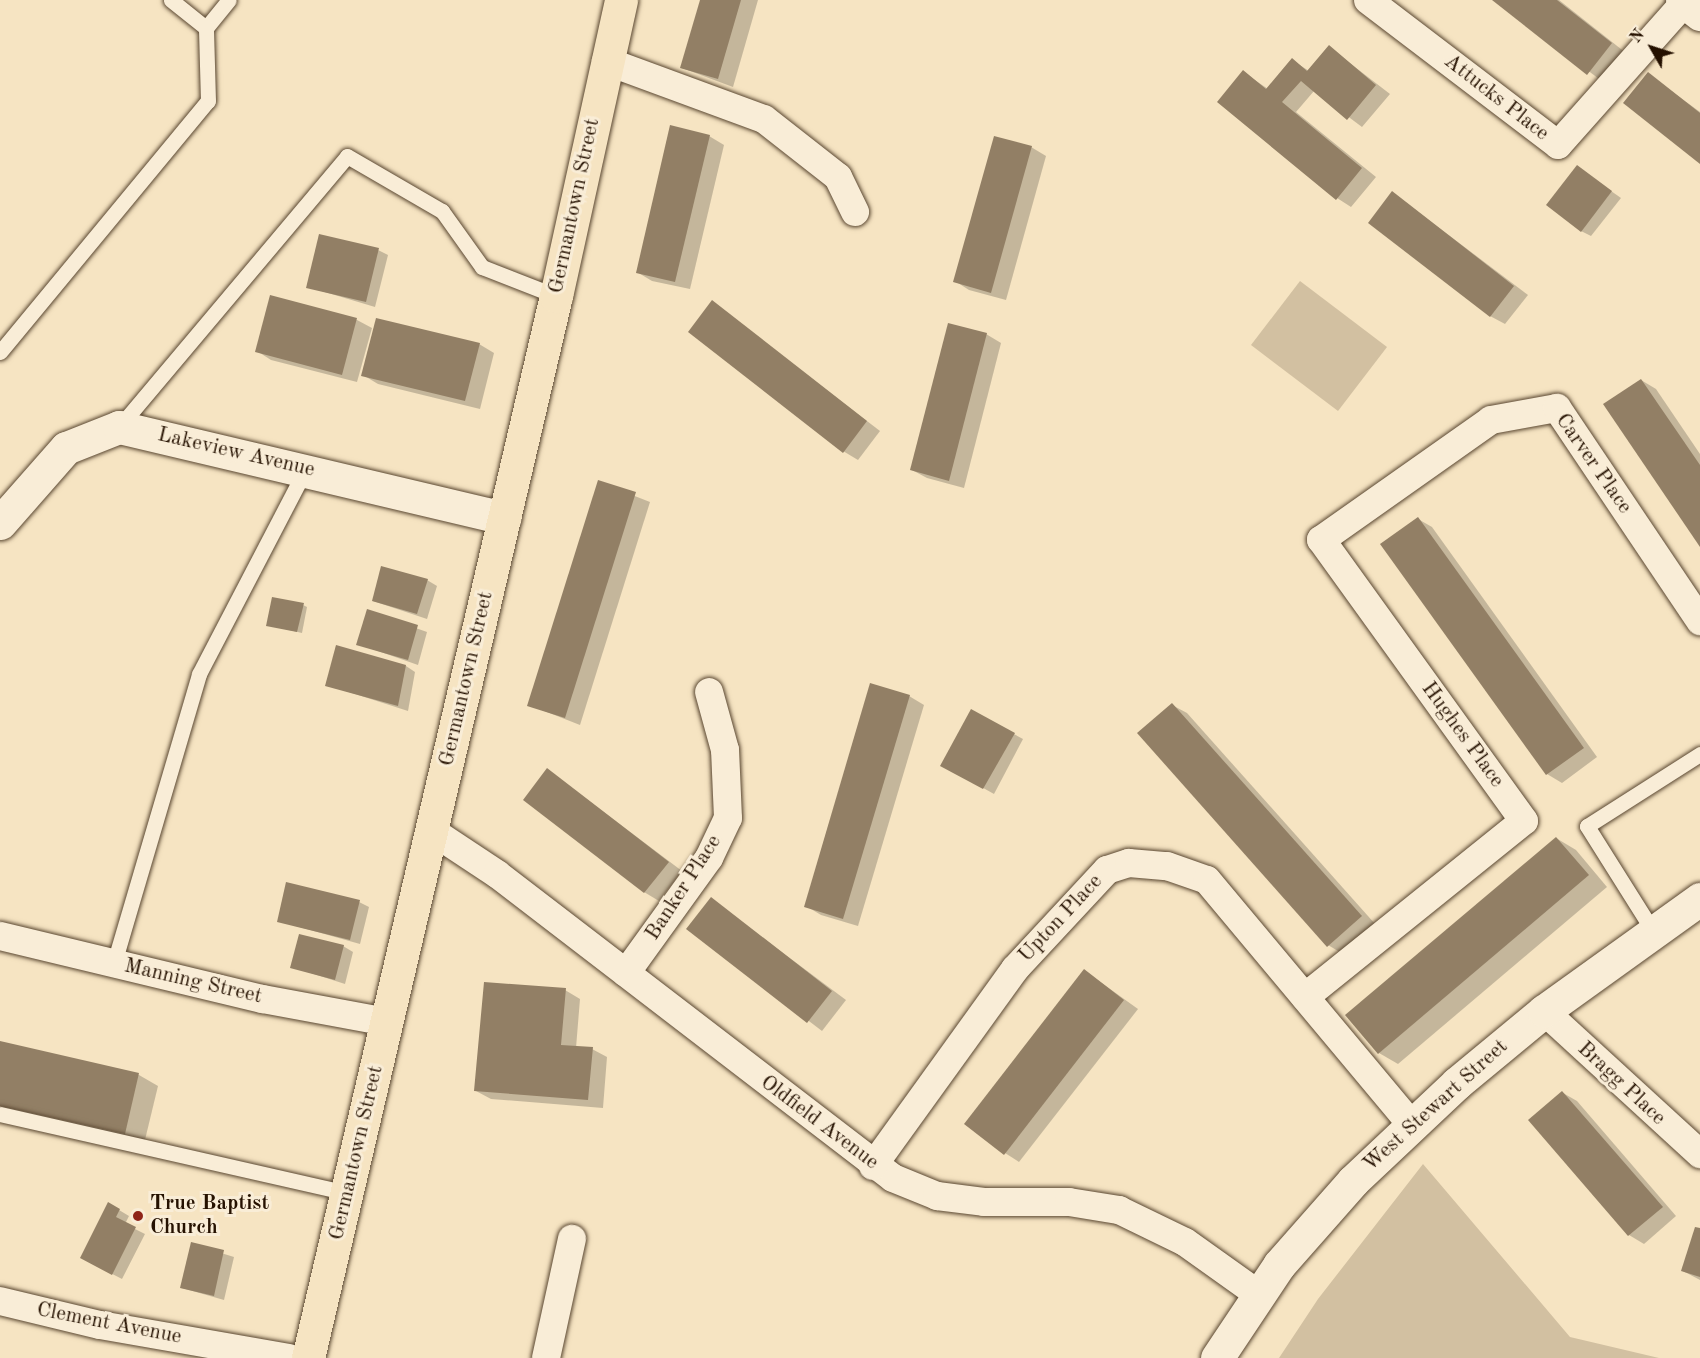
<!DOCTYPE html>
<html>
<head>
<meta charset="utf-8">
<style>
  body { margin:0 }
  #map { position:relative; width:1700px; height:1358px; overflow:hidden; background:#f6e4c2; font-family:"Old Standard TT",serif }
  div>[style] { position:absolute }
  .green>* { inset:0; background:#d2c0a1 }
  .shadow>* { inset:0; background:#0003 }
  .building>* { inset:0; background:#927f65 }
  .roads { filter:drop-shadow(0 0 2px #594630) drop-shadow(0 0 2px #594630) }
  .lane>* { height:15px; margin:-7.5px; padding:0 7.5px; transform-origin:7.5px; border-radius:7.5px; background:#f9edd7 }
  .street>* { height:28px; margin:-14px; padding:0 14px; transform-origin:14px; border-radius:14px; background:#f9edd7 }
  .secondary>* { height:33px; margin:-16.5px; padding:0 16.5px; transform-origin:16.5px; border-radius:16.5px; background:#f9edd7 }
  .primary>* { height:33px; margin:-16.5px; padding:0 16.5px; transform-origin:16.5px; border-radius:16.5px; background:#f6e4c2 }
  .dots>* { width:16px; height:16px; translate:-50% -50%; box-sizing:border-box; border:3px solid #f9edd7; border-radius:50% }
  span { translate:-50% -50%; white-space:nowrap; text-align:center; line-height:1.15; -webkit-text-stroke:6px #f9edd7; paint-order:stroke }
  .street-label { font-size:21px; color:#251100 }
  .poi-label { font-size:21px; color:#251100; font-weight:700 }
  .left { translate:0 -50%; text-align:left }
  .north { position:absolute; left:1622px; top:18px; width:60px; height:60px; -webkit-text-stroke:4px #f9edd7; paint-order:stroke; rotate:309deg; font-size:16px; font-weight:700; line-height:24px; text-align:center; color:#251100 }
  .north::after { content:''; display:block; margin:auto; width:21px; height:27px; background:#251100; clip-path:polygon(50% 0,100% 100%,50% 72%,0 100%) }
</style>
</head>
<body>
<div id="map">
  <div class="green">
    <div style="clip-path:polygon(1300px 281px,1387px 347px,1338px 411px,1251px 345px)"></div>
    <div style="clip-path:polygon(1423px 1164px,1570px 1337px,1659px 1358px,1279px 1358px,1318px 1299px)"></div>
  </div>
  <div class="shadow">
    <div style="clip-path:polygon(701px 0,758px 0,733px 87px,682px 68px)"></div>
    <div style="clip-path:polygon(1495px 0,1559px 0,1626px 53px,1603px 82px)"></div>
    <div style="clip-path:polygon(1329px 47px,1390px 94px,1362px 127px,1314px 91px,1296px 112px,1376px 177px,1351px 207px,1337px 198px,1243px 72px,1268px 89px,1292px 60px,1309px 71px)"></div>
    <div style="clip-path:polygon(1648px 74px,1700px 112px,1700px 162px)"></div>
    <div style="clip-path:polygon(709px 136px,724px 145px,690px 289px,652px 281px,637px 272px)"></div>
    <div style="clip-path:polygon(1031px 147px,1046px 156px,1006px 300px,969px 290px,955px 281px)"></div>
    <div style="clip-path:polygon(1577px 167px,1621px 198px,1591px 236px,1581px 231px)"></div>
    <div style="clip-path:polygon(1393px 193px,1528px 295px,1505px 324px,1490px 316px)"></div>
    <div style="clip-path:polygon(378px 250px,388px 255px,375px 307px,308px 287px)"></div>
    <div style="clip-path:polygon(271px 297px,357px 320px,372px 328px,357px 382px,271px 360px,257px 351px)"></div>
    <div style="clip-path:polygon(712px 302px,880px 431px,858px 460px,843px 451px)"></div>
    <div style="clip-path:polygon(986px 334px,1001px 343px,964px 488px,927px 478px,912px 470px)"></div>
    <div style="clip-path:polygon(479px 344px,494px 353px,480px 409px,378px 384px,363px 375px)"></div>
    <div style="clip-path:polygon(1641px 380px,1656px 389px,1700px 454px,1700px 544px)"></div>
    <div style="clip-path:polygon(599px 482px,650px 502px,580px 725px,529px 705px)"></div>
    <div style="clip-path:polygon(1418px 519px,1432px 527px,1597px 757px,1562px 783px,1547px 774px)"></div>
    <div style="clip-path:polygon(427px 580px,437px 586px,427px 619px,373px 601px)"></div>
    <div style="clip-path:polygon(303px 605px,307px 607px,302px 633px,268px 625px)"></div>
    <div style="clip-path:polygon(368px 611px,427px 632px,418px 665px,358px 644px)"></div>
    <div style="clip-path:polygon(406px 666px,415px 672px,408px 711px,327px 685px)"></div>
    <div style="clip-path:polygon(909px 696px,924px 705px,858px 926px,821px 915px,806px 906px)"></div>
    <div style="clip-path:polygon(1172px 705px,1187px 713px,1376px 925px,1343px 954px,1328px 945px)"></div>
    <div style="clip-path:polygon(972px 711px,1023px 739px,994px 794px,942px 765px)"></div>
    <div style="clip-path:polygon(548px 770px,682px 871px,659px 901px,644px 892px)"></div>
    <div style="clip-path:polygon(1556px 838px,1576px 850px,1607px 887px,1398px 1064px,1379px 1053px)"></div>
    <div style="clip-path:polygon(711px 899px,846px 1000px,822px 1031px,688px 929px)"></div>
    <div style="clip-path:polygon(359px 902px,369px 907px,360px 944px,278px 921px)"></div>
    <div style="clip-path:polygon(343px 946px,353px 952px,345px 984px,292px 967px)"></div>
    <div style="clip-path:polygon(1085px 971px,1138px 1009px,1019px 1162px,1005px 1153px)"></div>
    <div style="clip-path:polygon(565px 990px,580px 999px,576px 1048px,592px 1049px,607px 1057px,603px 1108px,491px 1099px,476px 1091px)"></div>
    <div style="clip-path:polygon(0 1043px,139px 1075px,158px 1086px,144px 1144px,0 1112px)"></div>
    <div style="clip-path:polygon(1563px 1093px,1577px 1101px,1676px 1216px,1644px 1244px,1629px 1235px,1531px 1121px)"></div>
    <div style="clip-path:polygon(109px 1204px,129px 1216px,125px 1224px,145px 1234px,122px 1279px,91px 1263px)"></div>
    <div style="clip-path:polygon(1700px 1230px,1700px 1280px,1683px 1271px)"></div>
    <div style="clip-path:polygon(192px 1244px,234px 1257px,224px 1300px,182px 1288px)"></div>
  </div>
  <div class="building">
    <div style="clip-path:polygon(700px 0,741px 0,718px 79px,680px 68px)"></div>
    <div style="clip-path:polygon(1492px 0,1557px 0,1612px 43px,1587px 75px)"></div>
    <div style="clip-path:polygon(1329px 45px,1376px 85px,1347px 120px,1301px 81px,1282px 102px,1362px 168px,1336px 200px,1217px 102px,1243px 70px,1266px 89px,1292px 58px,1307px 71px)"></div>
    <div style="clip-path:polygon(1648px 72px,1700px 113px,1700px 164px,1623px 103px)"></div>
    <div style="clip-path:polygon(670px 125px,710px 135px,675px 282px,636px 273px)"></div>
    <div style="clip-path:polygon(994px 136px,1032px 146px,991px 293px,953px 282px)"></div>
    <div style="clip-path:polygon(1577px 165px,1612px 191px,1581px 232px,1546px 205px)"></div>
    <div style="clip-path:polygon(1392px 191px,1514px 286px,1490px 317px,1368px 223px)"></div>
    <div style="clip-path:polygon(319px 234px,379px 248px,366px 302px,306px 288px)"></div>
    <div style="clip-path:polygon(270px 295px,357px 318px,342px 375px,255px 352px)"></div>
    <div style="clip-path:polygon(712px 300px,867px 421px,843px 453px,688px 332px)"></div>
    <div style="clip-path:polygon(376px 318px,480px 343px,465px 401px,361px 376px)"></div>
    <div style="clip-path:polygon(948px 323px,987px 333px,949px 481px,910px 470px)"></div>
    <div style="clip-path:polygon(1641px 379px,1700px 465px,1700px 547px,1603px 404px)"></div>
    <div style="clip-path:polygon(598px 480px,636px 492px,565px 718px,527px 706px)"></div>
    <div style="clip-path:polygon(1418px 517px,1584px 748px,1546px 775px,1380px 544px)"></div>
    <div style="clip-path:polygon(381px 566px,428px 579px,417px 614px,372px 601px)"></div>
    <div style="clip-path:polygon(272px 597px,304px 603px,297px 632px,266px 626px)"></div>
    <div style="clip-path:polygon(367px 609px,418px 625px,408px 660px,356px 645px)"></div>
    <div style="clip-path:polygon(336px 645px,406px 665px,398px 706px,325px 686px)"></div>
    <div style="clip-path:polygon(870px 683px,910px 695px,843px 919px,804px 907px)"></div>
    <div style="clip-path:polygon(1172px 703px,1362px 916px,1327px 947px,1137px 733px)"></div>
    <div style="clip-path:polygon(971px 709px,1015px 733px,983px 789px,940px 766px)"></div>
    <div style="clip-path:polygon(547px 768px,669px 862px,644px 893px,523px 800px)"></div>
    <div style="clip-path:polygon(1556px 837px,1589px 875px,1378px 1054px,1345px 1015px)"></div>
    <div style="clip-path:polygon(286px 882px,360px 900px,350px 940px,277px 922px)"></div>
    <div style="clip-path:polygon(711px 897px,832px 991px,807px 1023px,686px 929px)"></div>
    <div style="clip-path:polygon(299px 934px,344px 945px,335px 980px,290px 968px)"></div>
    <div style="clip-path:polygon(1084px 969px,1124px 1000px,1004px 1155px,964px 1124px)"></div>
    <div style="clip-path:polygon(484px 982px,566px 988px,561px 1045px,593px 1047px,588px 1100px,474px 1091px)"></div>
    <div style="clip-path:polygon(0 1041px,139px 1073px,125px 1134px,0 1106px)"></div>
    <div style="clip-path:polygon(1562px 1091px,1663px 1207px,1628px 1236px,1528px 1120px)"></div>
    <div style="clip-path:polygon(108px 1202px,120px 1209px,116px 1217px,136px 1227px,112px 1275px,80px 1258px)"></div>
    <div style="clip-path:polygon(1695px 1227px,1700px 1228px,1700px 1277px,1681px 1271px)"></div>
    <div style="clip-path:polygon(191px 1242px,224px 1250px,214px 1296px,180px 1288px)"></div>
  </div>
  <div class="roads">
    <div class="lane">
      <div style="left:206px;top:28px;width:36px;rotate:-51deg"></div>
      <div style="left:0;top:352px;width:326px;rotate:-50.4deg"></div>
      <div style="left:208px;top:101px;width:73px;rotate:-91.6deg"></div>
      <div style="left:206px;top:28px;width:45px;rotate:-141.3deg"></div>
      <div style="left:119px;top:427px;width:354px;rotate:-49.9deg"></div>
      <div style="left:347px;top:156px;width:110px;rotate:30.1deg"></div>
      <div style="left:442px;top:211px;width:69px;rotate:54.5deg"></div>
      <div style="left:482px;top:267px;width:79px;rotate:21.4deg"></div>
      <div style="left:1653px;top:931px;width:124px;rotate:-122.2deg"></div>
      <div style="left:1587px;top:826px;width:134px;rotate:-32.5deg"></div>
      <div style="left:114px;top:963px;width:301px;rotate:-73.6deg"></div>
      <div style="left:199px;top:674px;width:230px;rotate:-62.5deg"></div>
      <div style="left:0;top:1114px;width:356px;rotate:12.8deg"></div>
    </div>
    <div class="street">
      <div style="left:1368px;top:0;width:239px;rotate:37.3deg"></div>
      <div style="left:1558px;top:145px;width:191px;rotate:-48.4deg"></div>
      <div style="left:606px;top:61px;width:168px;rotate:20.2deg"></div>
      <div style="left:764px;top:119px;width:94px;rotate:38.1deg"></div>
      <div style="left:838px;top:177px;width:39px;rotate:64deg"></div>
      <div style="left:432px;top:831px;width:78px;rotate:33.5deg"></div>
      <div style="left:497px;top:874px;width:499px;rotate:37.5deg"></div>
      <div style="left:893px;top:1178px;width:48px;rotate:22.2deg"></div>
      <div style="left:937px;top:1196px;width:47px;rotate:7.3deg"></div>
      <div style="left:984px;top:1202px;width:85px"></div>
      <div style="left:1069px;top:1202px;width:51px;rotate:9.1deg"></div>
      <div style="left:1119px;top:1210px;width:73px;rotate:25.9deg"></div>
      <div style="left:1185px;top:1242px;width:90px;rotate:35.5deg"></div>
      <div style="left:0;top:936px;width:270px;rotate:13.5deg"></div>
      <div style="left:263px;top:999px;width:126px;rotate:10.5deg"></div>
      <div style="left:626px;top:973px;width:142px;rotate:-54.2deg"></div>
      <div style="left:709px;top:858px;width:44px;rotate:-64.6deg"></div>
      <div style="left:728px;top:818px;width:68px;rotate:-92.5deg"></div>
      <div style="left:725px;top:750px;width:60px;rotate:-105.4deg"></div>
      <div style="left:1305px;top:997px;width:281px;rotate:-38.8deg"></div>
      <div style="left:1524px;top:821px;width:347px;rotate:-125.8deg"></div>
      <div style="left:1321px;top:540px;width:208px;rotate:-35.2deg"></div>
      <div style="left:1491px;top:420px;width:67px;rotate:-10.3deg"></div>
      <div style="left:1557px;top:408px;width:257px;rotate:56.1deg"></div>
      <div style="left:1544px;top:1011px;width:212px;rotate:42.5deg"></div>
      <div style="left:873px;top:1166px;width:243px;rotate:-54.2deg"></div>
      <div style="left:1015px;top:969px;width:135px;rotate:-47.1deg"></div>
      <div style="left:1107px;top:870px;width:23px;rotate:-18deg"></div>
      <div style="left:1129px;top:863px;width:38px;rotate:5deg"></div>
      <div style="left:1167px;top:866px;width:42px;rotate:19.3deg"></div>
      <div style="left:1207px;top:880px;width:319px;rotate:50.1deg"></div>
      <div style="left:0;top:1301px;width:103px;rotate:13.5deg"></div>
      <div style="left:100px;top:1325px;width:192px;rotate:9.9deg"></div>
      <div style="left:546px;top:1358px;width:122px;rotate:-77.7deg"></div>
    </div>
    <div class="secondary">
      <div style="left:1682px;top:0;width:23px;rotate:38deg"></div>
      <div style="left:0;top:523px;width:100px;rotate:-48.7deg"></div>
      <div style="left:66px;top:448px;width:57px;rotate:-21.6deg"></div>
      <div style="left:119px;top:427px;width:396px;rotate:13.3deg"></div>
      <div style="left:1217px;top:1358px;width:112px;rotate:-56.3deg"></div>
      <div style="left:1279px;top:1265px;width:112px;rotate:-48.6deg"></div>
      <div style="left:1353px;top:1181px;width:143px;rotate:-43.3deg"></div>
      <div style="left:1457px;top:1083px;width:113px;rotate:-39.6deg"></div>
      <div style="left:1544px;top:1011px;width:192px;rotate:-35.7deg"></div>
    </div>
    <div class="primary">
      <div style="left:308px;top:1358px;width:1091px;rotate:-76.86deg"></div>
      <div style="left:556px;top:296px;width:303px;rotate:-77.6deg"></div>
    </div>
  </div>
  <div class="dots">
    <div style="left:138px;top:1216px;background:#8f2418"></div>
  </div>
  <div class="street-label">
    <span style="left:1496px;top:98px;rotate:38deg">Attucks Place</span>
    <span style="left:575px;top:206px;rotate:-78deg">Germantown Street</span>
    <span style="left:236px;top:453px;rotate:13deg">Lakeview Avenue</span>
    <span style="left:1593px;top:464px;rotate:55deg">Carver Place</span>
    <span style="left:467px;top:679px;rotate:-77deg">Germantown Street</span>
    <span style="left:1462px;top:735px;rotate:54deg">Hughes Place</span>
    <span style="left:684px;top:888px;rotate:-57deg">Banker Place</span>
    <span style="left:1061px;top:919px;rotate:-47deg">Upton Place</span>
    <span style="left:193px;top:982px;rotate:13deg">Manning Street</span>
    <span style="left:1621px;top:1084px;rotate:43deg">Bragg Place</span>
    <span style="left:1436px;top:1106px;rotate:-42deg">West Stewart Street</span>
    <span style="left:819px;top:1123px;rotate:37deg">Oldfield Avenue</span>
    <span style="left:357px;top:1153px;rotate:-77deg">Germantown Street</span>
    <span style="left:109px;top:1324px;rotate:11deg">Clement Avenue</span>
  </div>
  <div class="poi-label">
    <span class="left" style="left:150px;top:1216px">True Baptist<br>Church</span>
  </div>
  <div class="north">N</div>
</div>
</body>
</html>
